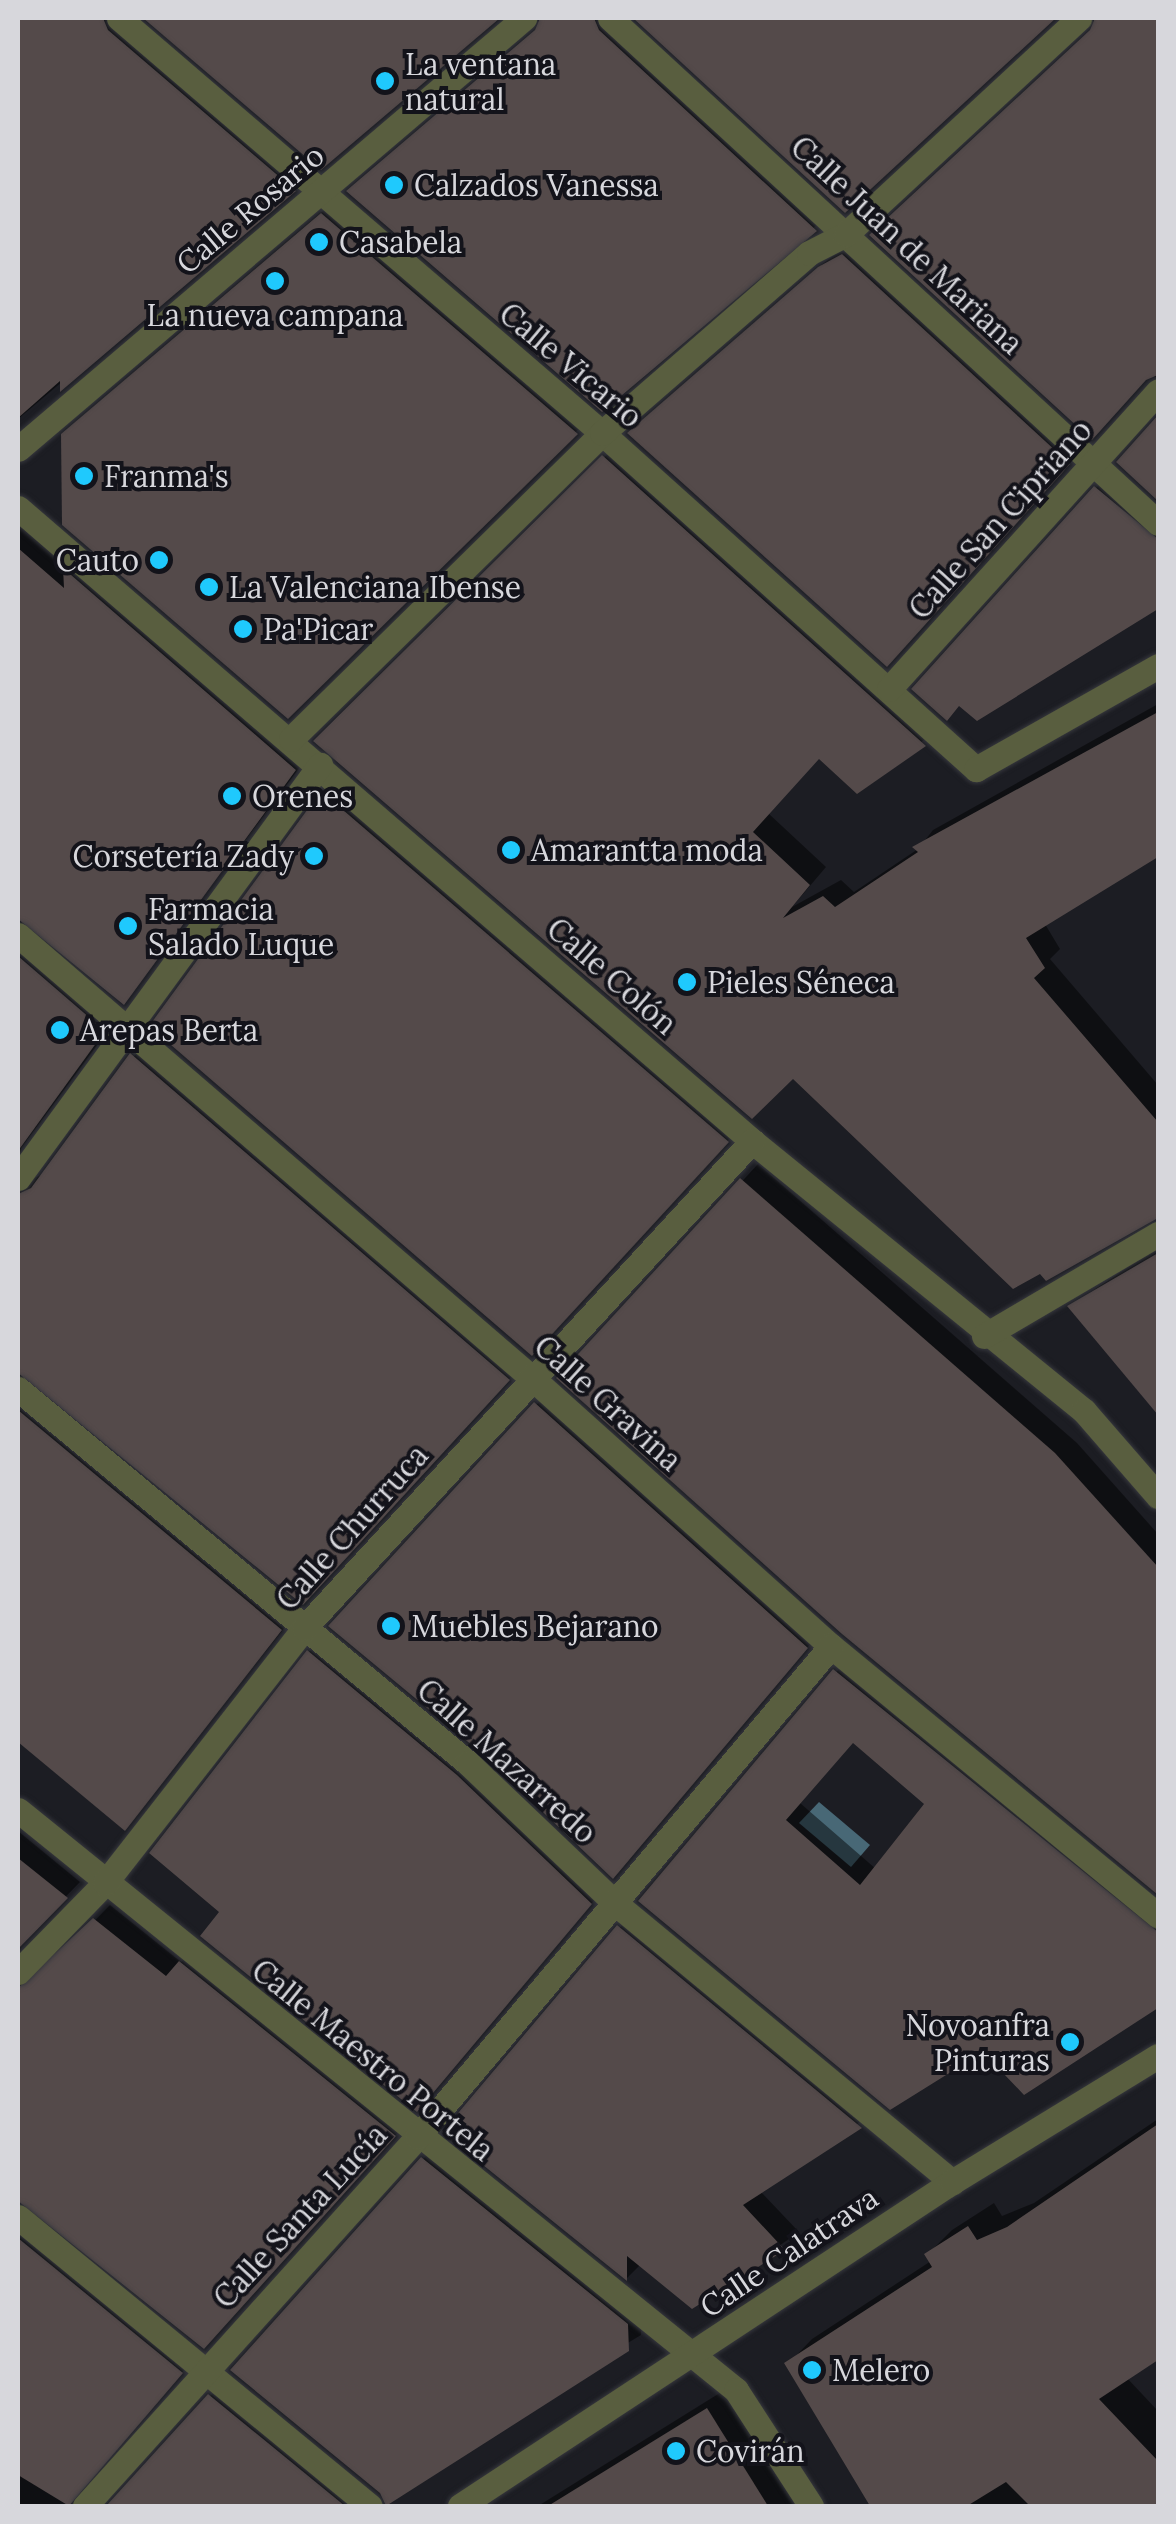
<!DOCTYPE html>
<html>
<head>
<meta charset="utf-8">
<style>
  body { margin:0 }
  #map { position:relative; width:1176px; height:2524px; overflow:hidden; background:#1c1d23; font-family:Lora,serif }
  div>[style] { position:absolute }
  .water>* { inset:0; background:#486876 }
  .shadow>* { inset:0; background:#0007 }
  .building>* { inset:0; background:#544a4a }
  .roads { filter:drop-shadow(0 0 2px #36373d) drop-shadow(0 0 2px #36373d) }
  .minor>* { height:25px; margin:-12.5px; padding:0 12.5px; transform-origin:12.5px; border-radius:12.5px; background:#595e3f }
  .dots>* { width:28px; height:28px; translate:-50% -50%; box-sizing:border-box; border:5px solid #13131a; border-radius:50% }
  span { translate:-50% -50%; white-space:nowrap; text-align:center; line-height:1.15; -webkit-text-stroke:8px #13131a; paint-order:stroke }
  .poi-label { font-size:30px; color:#d7d7dc }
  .left { translate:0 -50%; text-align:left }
  .right { translate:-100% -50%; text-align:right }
  .street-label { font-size:30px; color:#d7d7dc }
  .frame { position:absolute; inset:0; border:20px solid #d7d7dc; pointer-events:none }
</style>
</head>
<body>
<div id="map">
  <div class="water">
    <div style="clip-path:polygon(819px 1802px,870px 1845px,851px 1867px,799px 1823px)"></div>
  </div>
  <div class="shadow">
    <div style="clip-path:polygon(18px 18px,131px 18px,311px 172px,18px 419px)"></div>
    <div style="clip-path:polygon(143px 18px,496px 18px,321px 167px)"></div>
    <div style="clip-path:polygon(538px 18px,621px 18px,832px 212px,602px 408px)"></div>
    <div style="clip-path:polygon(637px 18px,1052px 18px,845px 209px)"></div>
    <div style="clip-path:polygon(1093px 18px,1158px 18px,1158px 377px,1147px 377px)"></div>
    <div style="clip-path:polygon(337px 199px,591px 417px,288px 716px,79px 419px)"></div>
    <div style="clip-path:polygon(860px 239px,1085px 446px,903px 647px,646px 417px,838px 251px)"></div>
    <div style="clip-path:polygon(622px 440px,941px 727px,857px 791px,820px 756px,768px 813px,826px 867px,792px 907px,841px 880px,854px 892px,918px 849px,933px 830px,1158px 704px,1158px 854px,1045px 924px,1060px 949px,1050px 959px,1158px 1085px,1158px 1218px,792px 1075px,316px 740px)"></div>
    <div style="clip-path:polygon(1113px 471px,1158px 511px,1158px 606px,977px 717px,1096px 488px)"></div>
    <div style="clip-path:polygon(18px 516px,312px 751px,124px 1002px,23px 920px,24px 930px,121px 1013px,21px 1148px,19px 1166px,34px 1178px,44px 1174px,149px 1037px,525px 1362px,320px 1584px,24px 1374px,24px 1384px,298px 1611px,124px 1828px,18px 1738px)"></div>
    <div style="clip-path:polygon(339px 777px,742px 1125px,547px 1337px,152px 1026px)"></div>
    <div style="clip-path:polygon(758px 1164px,1077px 1443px,1158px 1534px,1158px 1895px,843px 1632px,560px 1378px)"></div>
    <div style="clip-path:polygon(1158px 1247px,1158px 1410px,1070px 1306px)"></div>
    <div style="clip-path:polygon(552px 1388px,822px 1630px,629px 1860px,332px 1625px)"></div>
    <div style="clip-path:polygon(327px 1634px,608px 1884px,435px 2090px,222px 1912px,309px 1652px)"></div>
    <div style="clip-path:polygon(evenodd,851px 1655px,1158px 1909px,1158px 2004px,1025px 2092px,983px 2048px,641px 1900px,851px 1655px,854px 1741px,927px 1804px,876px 1869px,800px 1803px,854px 1741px)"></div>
    <div style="clip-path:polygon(18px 1831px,80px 1882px,20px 1944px,22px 1970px,46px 1970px,110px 1905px,181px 1962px,196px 1948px,409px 2120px,219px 2331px,18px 2200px)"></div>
    <div style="clip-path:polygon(634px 1911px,876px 2111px,760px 2191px,799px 2232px,693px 2306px,641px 2264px,627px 2278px,446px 2132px)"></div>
    <div style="clip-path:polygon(1158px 2119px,1158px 2357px,1127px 2378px,1158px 2411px,1158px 2506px,877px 2506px,788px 2364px,812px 2339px,931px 2261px,927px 2255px,952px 2230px,994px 2203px,1002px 2216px,1034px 2203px)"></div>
    <div style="clip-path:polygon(436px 2145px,641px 2310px,641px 2335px,382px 2492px,233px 2369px)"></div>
    <div style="clip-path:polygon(18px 2201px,22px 2215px,196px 2357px,87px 2478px,89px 2505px,113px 2503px,224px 2381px,376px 2506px,18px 2506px)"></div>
    <div style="clip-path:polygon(731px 2386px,807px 2506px,538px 2506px)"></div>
  </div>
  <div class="building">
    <div style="clip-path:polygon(18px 18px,103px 18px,108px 30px,296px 191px,60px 392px,60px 381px,18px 418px)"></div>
    <div style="clip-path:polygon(143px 18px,500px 18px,321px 170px)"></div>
    <div style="clip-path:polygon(540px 18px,594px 18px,599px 30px,817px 231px,602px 412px,346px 191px,535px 30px)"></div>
    <div style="clip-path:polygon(633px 18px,1056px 18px,845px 213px)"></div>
    <div style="clip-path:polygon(1095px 18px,1158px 18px,1158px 375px,1146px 380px,1092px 440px,869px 235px,1090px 30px)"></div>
    <div style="clip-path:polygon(321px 213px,578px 434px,288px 719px,62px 525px,61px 434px)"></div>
    <div style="clip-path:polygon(842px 254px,1070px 464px,887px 667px,627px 433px,818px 267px)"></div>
    <div style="clip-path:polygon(1158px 415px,1158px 501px,1116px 462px)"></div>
    <div style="clip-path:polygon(602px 455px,926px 746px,857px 794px,819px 759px,753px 832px,810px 885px,783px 918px,823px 896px,835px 907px,918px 852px,912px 847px,1158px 712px,1158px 857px,1026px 938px,1045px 968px,1034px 978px,1158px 1122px,1158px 1218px,1046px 1281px,1040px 1274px,1013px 1289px,793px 1079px,752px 1119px,313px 741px)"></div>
    <div style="clip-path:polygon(1094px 486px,1158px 539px,1158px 609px,977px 721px,959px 706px,947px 721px,911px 689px)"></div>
    <div style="clip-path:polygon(18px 548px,64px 588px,63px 568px,296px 770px,124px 1005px,18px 919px)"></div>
    <div style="clip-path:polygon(321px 791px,729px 1142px,532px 1356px,149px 1026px)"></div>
    <div style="clip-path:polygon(18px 956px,105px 1031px,18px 1151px)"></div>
    <div style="clip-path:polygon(130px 1053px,510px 1380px,303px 1605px,18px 1373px,18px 1194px,31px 1188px)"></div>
    <div style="clip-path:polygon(740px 1178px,1055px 1453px,1158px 1567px,1158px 1895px,842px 1634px,556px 1378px)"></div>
    <div style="clip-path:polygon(1158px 1253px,1158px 1415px,1067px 1306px)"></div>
    <div style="clip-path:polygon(534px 1402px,808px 1648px,613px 1879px,479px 1751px,328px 1626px)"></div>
    <div style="clip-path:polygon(18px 1410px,282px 1630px,125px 1831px,18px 1742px)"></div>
    <div style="clip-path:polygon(307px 1650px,457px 1775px,592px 1904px,417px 2112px,200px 1936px,219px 1912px,149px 1853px)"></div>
    <div style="clip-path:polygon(evenodd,833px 1669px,1158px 1932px,1158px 2008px,1024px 2095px,983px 2052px,890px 2110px,638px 1901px,833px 1669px,853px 1743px,924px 1804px,860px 1885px,786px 1820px,853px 1743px)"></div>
    <div style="clip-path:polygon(18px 1858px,68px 1898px,18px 1949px)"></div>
    <div style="clip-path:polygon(93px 1918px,166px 1976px,179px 1961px,396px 2136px,204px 2349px,18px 2201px,18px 1988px)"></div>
    <div style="clip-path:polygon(617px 1925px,862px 2128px,743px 2205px,785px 2250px,692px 2309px,627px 2256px,627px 2281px,442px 2132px)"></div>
    <div style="clip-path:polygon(1158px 2124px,1158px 2360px,1099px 2399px,1158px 2461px,1158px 2506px,1030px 2506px,1006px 2482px,967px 2506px,870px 2506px,784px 2363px,932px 2267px,924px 2254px,968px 2226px,977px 2240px,1007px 2227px)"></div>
    <div style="clip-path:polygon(421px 2157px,628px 2324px,629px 2351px,386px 2506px,380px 2493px,230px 2370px)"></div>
    <div style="clip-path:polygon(18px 2238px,183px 2373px,69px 2506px,18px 2475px)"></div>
    <div style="clip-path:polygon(208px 2394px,345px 2506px,106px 2506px)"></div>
    <div style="clip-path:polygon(707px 2408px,768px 2506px,548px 2506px)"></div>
  </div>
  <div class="roads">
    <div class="minor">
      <div style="left:119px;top:18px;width:637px;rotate:40.67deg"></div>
      <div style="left:602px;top:433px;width:503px;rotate:41.94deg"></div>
      <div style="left:976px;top:769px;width:209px;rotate:-29.5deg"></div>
      <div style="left:610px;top:18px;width:745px;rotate:42.66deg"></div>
      <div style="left:18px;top:449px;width:665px;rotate:-40.42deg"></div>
      <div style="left:18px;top:508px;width:969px;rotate:40.77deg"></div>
      <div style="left:752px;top:1141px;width:428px;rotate:39.1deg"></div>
      <div style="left:1084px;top:1411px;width:113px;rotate:49deg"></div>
      <div style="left:889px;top:689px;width:401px;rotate:-47.9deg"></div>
      <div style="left:291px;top:739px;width:436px;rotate:-44.5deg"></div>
      <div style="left:602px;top:433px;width:274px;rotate:-41deg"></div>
      <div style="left:809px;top:253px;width:42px;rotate:-27.2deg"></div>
      <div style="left:846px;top:234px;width:318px;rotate:-42.8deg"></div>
      <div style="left:18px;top:935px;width:679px;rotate:40.76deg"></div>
      <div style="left:532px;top:1378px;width:402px;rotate:41.9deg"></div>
      <div style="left:831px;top:1646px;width:424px;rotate:39.5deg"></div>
      <div style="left:18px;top:1178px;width:512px;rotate:-53.82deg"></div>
      <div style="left:984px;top:1336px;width:202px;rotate:-30.4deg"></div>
      <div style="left:18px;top:1389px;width:585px;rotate:39.73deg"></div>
      <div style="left:468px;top:1763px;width:203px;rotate:43.6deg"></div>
      <div style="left:615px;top:1903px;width:438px;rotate:39.6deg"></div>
      <div style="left:18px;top:1810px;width:923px;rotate:38.93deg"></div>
      <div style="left:736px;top:2390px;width:138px;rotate:57.1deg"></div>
      <div style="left:18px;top:1972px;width:124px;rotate:-45.7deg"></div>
      <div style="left:105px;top:1883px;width:323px;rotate:-52deg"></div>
      <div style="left:304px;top:1628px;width:662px;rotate:-47.39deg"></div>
      <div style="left:18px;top:2217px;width:455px;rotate:39.4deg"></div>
      <div style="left:85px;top:2506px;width:496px;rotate:-48deg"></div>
      <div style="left:417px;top:2137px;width:642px;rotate:-49.86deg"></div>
      <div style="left:460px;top:2506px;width:589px;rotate:-33.37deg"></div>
      <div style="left:952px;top:2182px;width:241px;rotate:-31.5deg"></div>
    </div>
  </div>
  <div class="dots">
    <div style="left:385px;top:81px;background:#1fc9fd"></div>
    <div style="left:394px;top:185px;background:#1fc9fd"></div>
    <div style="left:319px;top:242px;background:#1fc9fd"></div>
    <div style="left:275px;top:281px;background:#1fc9fd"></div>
    <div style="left:84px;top:476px;background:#1fc9fd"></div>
    <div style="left:159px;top:560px;background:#1fc9fd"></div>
    <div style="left:209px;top:587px;background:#1fc9fd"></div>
    <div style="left:243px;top:629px;background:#1fc9fd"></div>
    <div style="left:232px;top:796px;background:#1fc9fd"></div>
    <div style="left:511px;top:850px;background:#1fc9fd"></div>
    <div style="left:314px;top:856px;background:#1fc9fd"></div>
    <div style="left:128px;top:926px;background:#1fc9fd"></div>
    <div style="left:687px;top:982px;background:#1fc9fd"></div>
    <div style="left:60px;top:1030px;background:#1fc9fd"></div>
    <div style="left:391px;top:1626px;background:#1fc9fd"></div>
    <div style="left:1070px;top:2042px;background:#1fc9fd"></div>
    <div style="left:812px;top:2370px;background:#1fc9fd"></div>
    <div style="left:676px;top:2451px;background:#1fc9fd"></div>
  </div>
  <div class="poi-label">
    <span class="left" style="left:405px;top:81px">La ventana<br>natural</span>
    <span class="left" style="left:414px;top:185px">Calzados Vanessa</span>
    <span class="left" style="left:339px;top:242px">Casabela</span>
    <span style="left:275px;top:315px">La nueva campana</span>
    <span class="left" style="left:104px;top:476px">Franma's</span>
    <span class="right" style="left:139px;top:560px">Cauto</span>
    <span class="left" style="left:229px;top:587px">La Valenciana Ibense</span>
    <span class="left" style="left:263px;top:629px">Pa'Picar</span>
    <span class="left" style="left:252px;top:796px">Orenes</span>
    <span class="left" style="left:531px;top:850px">Amarantta moda</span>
    <span class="right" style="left:294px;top:856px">Corsetería Zady</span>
    <span class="left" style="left:148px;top:926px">Farmacia<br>Salado Luque</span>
    <span class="left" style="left:707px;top:982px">Pieles Séneca</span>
    <span class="left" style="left:80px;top:1030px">Arepas Berta</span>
    <span class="left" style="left:411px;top:1626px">Muebles Bejarano</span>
    <span class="right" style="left:1050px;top:2042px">Novoanfra<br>Pinturas</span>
    <span class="left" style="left:832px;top:2370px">Melero</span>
    <span class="left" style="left:696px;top:2451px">Covirán</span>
  </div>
  <div class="street-label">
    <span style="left:250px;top:209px;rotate:-40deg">Calle Rosario</span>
    <span style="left:907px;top:245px;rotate:43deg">Calle Juan de Mariana</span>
    <span style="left:571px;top:365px;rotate:40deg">Calle Vicario</span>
    <span style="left:1000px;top:519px;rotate:-48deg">Calle San Cipriano</span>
    <span style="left:612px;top:976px;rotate:41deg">Calle Colón</span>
    <span style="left:608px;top:1403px;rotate:42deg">Calle Gravina</span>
    <span style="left:352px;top:1527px;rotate:-48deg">Calle Churruca</span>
    <span style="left:507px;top:1761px;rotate:42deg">Calle Mazarredo</span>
    <span style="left:373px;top:2060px;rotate:39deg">Calle Maestro Portela</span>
    <span style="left:300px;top:2216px;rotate:-47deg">Calle Santa Lucía</span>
    <span style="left:789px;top:2252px;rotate:-34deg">Calle Calatrava</span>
  </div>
  <div class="frame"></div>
</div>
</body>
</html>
